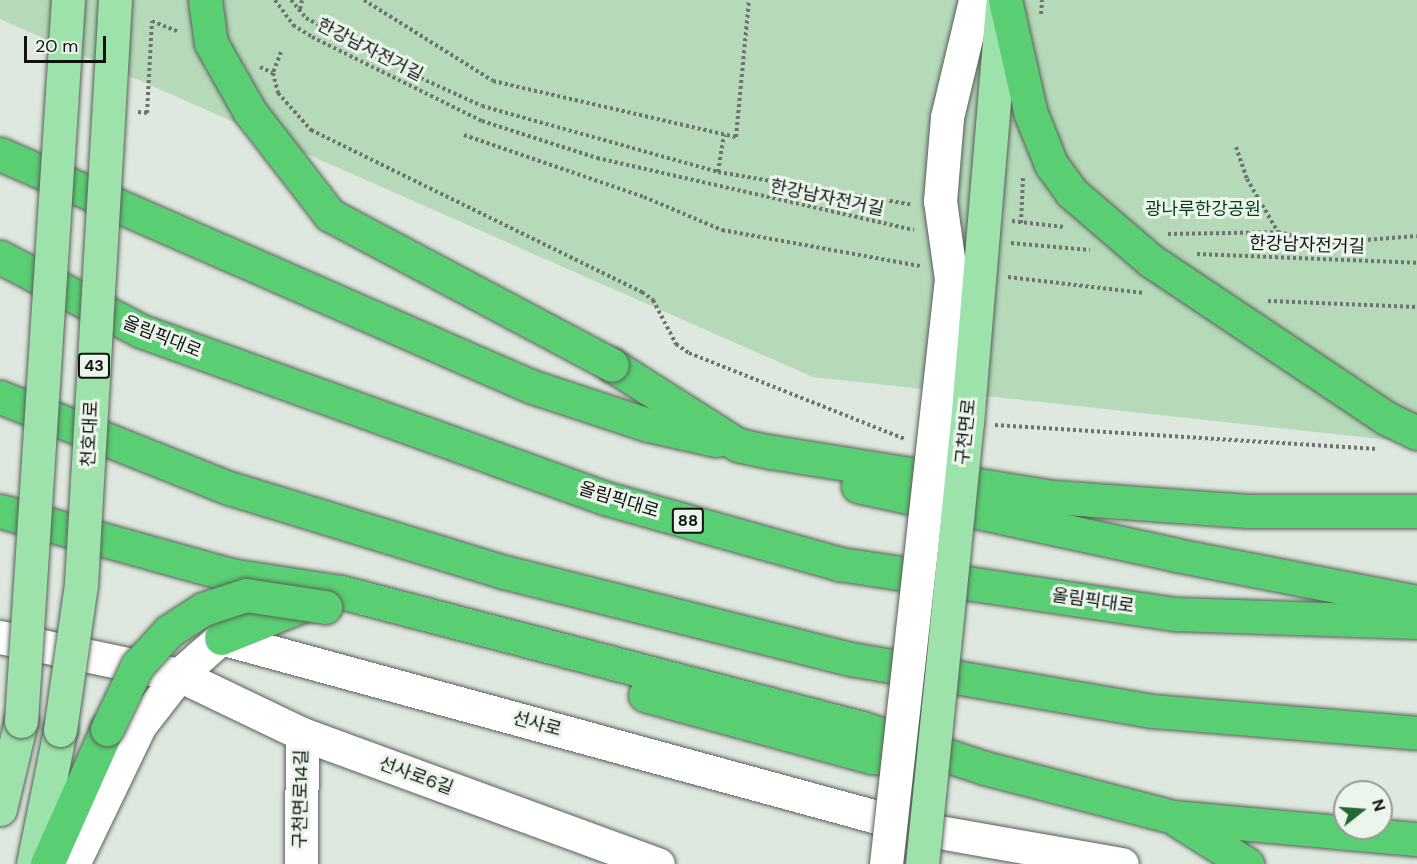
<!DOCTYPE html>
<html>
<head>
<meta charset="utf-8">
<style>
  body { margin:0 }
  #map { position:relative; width:1417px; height:864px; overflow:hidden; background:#dee8df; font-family:"DM Sans","Noto Sans KR",sans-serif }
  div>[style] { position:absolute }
  .green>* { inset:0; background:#b6d9ba }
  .path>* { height:4px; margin-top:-2px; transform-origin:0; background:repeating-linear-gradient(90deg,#6e746e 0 3px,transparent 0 6px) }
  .roads { filter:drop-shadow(0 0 2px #586059) drop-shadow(0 0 2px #586059) }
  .minor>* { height:33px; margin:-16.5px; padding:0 16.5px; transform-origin:16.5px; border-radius:16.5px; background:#fff }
  .major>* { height:33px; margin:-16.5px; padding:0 16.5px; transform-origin:16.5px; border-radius:16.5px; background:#9ce2aa }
  .highway>* { height:33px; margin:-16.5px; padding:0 16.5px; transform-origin:16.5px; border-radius:16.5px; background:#5ace72 }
  .bridges { filter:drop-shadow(0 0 2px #586059) drop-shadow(0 0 2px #586059) }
  .minor-bridge>* { height:33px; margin:-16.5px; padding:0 16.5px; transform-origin:16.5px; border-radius:16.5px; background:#fff }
  .major-bridge>* { height:33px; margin:-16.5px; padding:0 16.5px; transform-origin:16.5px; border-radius:16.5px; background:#9ce2aa }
  .highway-bridge>* { height:33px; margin:-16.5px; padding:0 16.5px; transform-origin:16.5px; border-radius:16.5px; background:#5ace72 }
  span { translate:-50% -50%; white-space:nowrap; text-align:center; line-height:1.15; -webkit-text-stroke:6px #ecf5ec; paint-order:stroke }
  .shield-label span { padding:2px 4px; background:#ecf5ec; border:2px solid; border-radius:4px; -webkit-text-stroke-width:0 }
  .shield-label { font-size:16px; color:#101310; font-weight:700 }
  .street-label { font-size:18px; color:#101310 }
  .park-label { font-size:18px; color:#033f16 }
  .north { position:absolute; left:1333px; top:780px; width:60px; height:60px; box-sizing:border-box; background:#ecf5ec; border:2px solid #949b94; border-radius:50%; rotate:73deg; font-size:16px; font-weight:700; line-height:24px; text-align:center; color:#101310 }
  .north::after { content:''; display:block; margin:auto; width:21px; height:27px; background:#236732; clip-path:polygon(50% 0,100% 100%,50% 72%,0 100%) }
  .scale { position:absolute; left:24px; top:36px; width:82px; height:27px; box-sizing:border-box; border:3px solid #101310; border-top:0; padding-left:8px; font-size:18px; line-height:21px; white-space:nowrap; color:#101310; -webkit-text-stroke:4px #ecf5ec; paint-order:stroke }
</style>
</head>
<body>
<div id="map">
  <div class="green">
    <div style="clip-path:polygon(0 0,1417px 0,1417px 443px,813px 377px,0 19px)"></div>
  </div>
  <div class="path">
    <div style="left:275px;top:0;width:31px;rotate:54deg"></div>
    <div style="left:293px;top:25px;width:22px;rotate:32deg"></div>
    <div style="left:312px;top:37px;width:190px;rotate:26.3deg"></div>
    <div style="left:482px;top:121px;width:121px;rotate:17.8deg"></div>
    <div style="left:597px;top:158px;width:325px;rotate:12.8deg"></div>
    <div style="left:291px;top:0;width:23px;rotate:50deg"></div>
    <div style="left:306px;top:18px;width:94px;rotate:28.8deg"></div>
    <div style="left:388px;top:63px;width:103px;rotate:24.6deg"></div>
    <div style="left:482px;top:106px;width:245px;rotate:15.6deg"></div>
    <div style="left:718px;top:172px;width:195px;rotate:9.5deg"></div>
    <div style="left:364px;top:0;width:152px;rotate:32.1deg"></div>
    <div style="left:493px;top:81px;width:249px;rotate:13deg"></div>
    <div style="left:736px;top:137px;width:138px;rotate:-84.6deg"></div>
    <div style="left:300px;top:9px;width:9px;rotate:-77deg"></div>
    <div style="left:1041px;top:14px;width:14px;rotate:-86deg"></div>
    <div style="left:281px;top:52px;width:22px;rotate:111deg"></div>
    <div style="left:273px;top:73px;width:21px;rotate:76deg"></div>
    <div style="left:278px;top:93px;width:50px;rotate:48.3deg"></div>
    <div style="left:311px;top:130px;width:369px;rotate:26.1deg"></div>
    <div style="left:642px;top:292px;width:14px;rotate:36deg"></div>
    <div style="left:653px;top:300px;width:50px;rotate:62.4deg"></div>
    <div style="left:676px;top:344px;width:16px;rotate:35deg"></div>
    <div style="left:689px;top:353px;width:232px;rotate:21.7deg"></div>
    <div style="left:260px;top:67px;width:14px;rotate:25deg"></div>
    <div style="left:138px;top:112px;width:9px;rotate:6deg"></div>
    <div style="left:147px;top:113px;width:92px;rotate:-86.9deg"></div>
    <div style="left:152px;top:21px;width:29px;rotate:22deg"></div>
    <div style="left:464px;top:135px;width:190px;rotate:19deg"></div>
    <div style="left:644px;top:197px;width:85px;rotate:22.9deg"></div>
    <div style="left:722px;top:230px;width:201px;rotate:10.3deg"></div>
    <div style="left:1236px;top:147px;width:34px;rotate:71deg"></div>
    <div style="left:1247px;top:179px;width:61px;rotate:59.7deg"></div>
    <div style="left:718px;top:172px;width:38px;rotate:-81deg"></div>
    <div style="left:1012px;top:221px;width:52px;rotate:6.6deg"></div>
    <div style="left:1021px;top:223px;width:45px;rotate:-87.5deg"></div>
    <div style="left:1168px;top:234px;width:110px;rotate:-1deg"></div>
    <div style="left:1278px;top:232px;width:49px;rotate:12.9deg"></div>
    <div style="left:1326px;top:243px;width:91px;rotate:-4.4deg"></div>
    <div style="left:1011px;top:243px;width:79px;rotate:5.1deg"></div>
    <div style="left:1197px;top:254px;width:220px;rotate:2.3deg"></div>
    <div style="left:1008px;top:277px;width:137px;rotate:6.7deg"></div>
    <div style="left:1268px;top:301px;width:149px;rotate:2.3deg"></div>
    <div style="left:995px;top:425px;width:383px;rotate:3.6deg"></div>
  </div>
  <div class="roads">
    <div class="minor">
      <div style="left:0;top:637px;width:183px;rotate:12deg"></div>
      <div style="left:179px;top:675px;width:136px;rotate:25.6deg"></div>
      <div style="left:302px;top:734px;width:379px;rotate:20.1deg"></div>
      <div style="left:73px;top:864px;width:154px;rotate:-64.3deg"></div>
      <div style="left:140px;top:725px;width:63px;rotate:-52deg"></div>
      <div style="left:179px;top:675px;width:56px;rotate:-41.4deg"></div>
      <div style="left:221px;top:638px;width:721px;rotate:15.27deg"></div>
      <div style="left:917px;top:828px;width:208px;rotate:10deg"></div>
      <div style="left:301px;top:864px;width:130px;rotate:-89.6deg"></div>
    </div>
    <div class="major">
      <div style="left:0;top:809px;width:90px;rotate:-76.6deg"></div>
      <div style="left:33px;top:864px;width:137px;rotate:-78.6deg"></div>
    </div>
    <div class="highway">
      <div style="left:0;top:154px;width:579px;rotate:23.64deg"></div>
      <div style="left:530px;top:386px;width:124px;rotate:18.3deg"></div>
      <div style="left:648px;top:425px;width:70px;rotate:12.4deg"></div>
      <div style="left:0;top:257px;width:159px;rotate:27.7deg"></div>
      <div style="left:141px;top:331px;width:493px;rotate:19.8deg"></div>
      <div style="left:605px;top:498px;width:244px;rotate:15.7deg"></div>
      <div style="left:840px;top:564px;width:340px;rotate:8.5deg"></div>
      <div style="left:1176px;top:614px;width:241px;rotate:1.9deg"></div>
      <div style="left:612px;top:365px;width:149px;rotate:32.4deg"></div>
      <div style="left:738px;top:445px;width:35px;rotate:12deg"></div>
      <div style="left:772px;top:452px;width:285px;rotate:9.1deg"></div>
      <div style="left:1053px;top:497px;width:195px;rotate:4.1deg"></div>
      <div style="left:1247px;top:511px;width:170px"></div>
      <div style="left:0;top:397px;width:246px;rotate:21.7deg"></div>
      <div style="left:229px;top:488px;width:288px;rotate:17deg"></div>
      <div style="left:504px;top:572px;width:358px;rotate:14.1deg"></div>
      <div style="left:851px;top:659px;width:305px;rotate:9.8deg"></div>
      <div style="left:1152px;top:711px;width:266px;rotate:4.7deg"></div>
      <div style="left:858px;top:486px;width:325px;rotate:12.2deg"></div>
      <div style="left:1176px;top:555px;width:246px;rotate:11deg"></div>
      <div style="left:0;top:511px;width:239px;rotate:15.5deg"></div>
      <div style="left:230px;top:575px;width:112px;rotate:8.7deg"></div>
      <div style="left:341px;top:592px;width:538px;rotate:14.63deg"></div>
      <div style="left:862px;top:728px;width:129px;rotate:18deg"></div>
      <div style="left:985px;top:768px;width:194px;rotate:14.6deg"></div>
      <div style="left:1173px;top:817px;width:245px;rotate:5.2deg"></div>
      <div style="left:221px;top:638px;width:99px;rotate:-21.9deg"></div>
      <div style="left:645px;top:695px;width:235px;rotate:15.3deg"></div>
      <div style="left:872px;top:757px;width:52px;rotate:5.5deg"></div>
      <div style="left:1177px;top:820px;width:83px;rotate:32.2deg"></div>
      <div style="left:47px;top:864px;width:148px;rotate:-66deg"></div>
    </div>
  </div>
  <div class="bridges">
    <div class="minor-bridge">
      <div style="left:886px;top:864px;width:589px;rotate:-83.66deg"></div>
      <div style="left:951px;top:279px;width:79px;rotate:-98deg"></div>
      <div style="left:940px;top:201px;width:84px;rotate:-85.2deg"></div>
      <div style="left:947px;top:117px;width:120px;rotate:-76.5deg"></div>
    </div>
    <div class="major-bridge">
      <div style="left:21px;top:721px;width:723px;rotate:-86.27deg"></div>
      <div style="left:60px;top:730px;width:148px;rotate:-81.8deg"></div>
      <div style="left:81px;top:584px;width:585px;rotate:-86.67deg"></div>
      <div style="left:922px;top:864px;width:443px;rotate:-84.2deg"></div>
      <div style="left:967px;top:423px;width:422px;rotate:-85.2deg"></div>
    </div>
    <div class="highway-bridge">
      <div style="left:205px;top:0;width:43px;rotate:82.1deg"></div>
      <div style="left:211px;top:43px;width:79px;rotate:60.5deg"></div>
      <div style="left:250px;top:112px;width:130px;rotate:52.2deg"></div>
      <div style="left:330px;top:215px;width:319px;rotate:28deg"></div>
      <div style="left:1005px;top:0;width:117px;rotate:77.2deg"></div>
      <div style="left:1031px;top:114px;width:54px;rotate:68.2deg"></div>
      <div style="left:1051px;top:164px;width:34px;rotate:54deg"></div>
      <div style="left:1071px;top:192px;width:104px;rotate:40.7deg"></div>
      <div style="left:1150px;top:260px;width:284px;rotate:33.8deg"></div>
      <div style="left:1386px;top:418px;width:34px;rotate:26deg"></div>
      <div style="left:107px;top:729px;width:70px;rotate:-64.5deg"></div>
      <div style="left:137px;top:666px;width:47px;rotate:-47.6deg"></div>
      <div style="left:169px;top:631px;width:40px;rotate:-32.9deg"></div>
      <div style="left:203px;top:609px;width:45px;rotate:-18deg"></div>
      <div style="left:246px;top:595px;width:80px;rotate:8.6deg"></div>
    </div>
  </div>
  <div class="shield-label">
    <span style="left:94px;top:366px">43</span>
    <span style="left:688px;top:521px">88</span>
  </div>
  <div class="street-label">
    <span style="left:370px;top:50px;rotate:27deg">한강남자전거길</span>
    <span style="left:827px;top:198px;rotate:12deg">한강남자전거길</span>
    <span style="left:1307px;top:245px;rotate:2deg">한강남자전거길</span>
    <span style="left:162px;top:337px;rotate:22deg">올림픽대로</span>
    <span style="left:966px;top:432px;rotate:-84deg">구천면로</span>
    <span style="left:90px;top:434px;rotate:-87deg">천호대로</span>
    <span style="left:619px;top:500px;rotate:17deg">올림픽대로</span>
    <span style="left:1093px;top:601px;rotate:8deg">올림픽대로</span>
    <span style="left:537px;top:724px;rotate:15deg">선사로</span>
    <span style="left:416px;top:776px;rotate:20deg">선사로6길</span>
    <span style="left:301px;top:799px;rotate:-89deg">구천면로14길</span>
  </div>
  <div class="park-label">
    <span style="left:1203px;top:209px">광나루한강공원</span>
  </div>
  <div class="north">N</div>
  <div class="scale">20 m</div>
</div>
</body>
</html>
